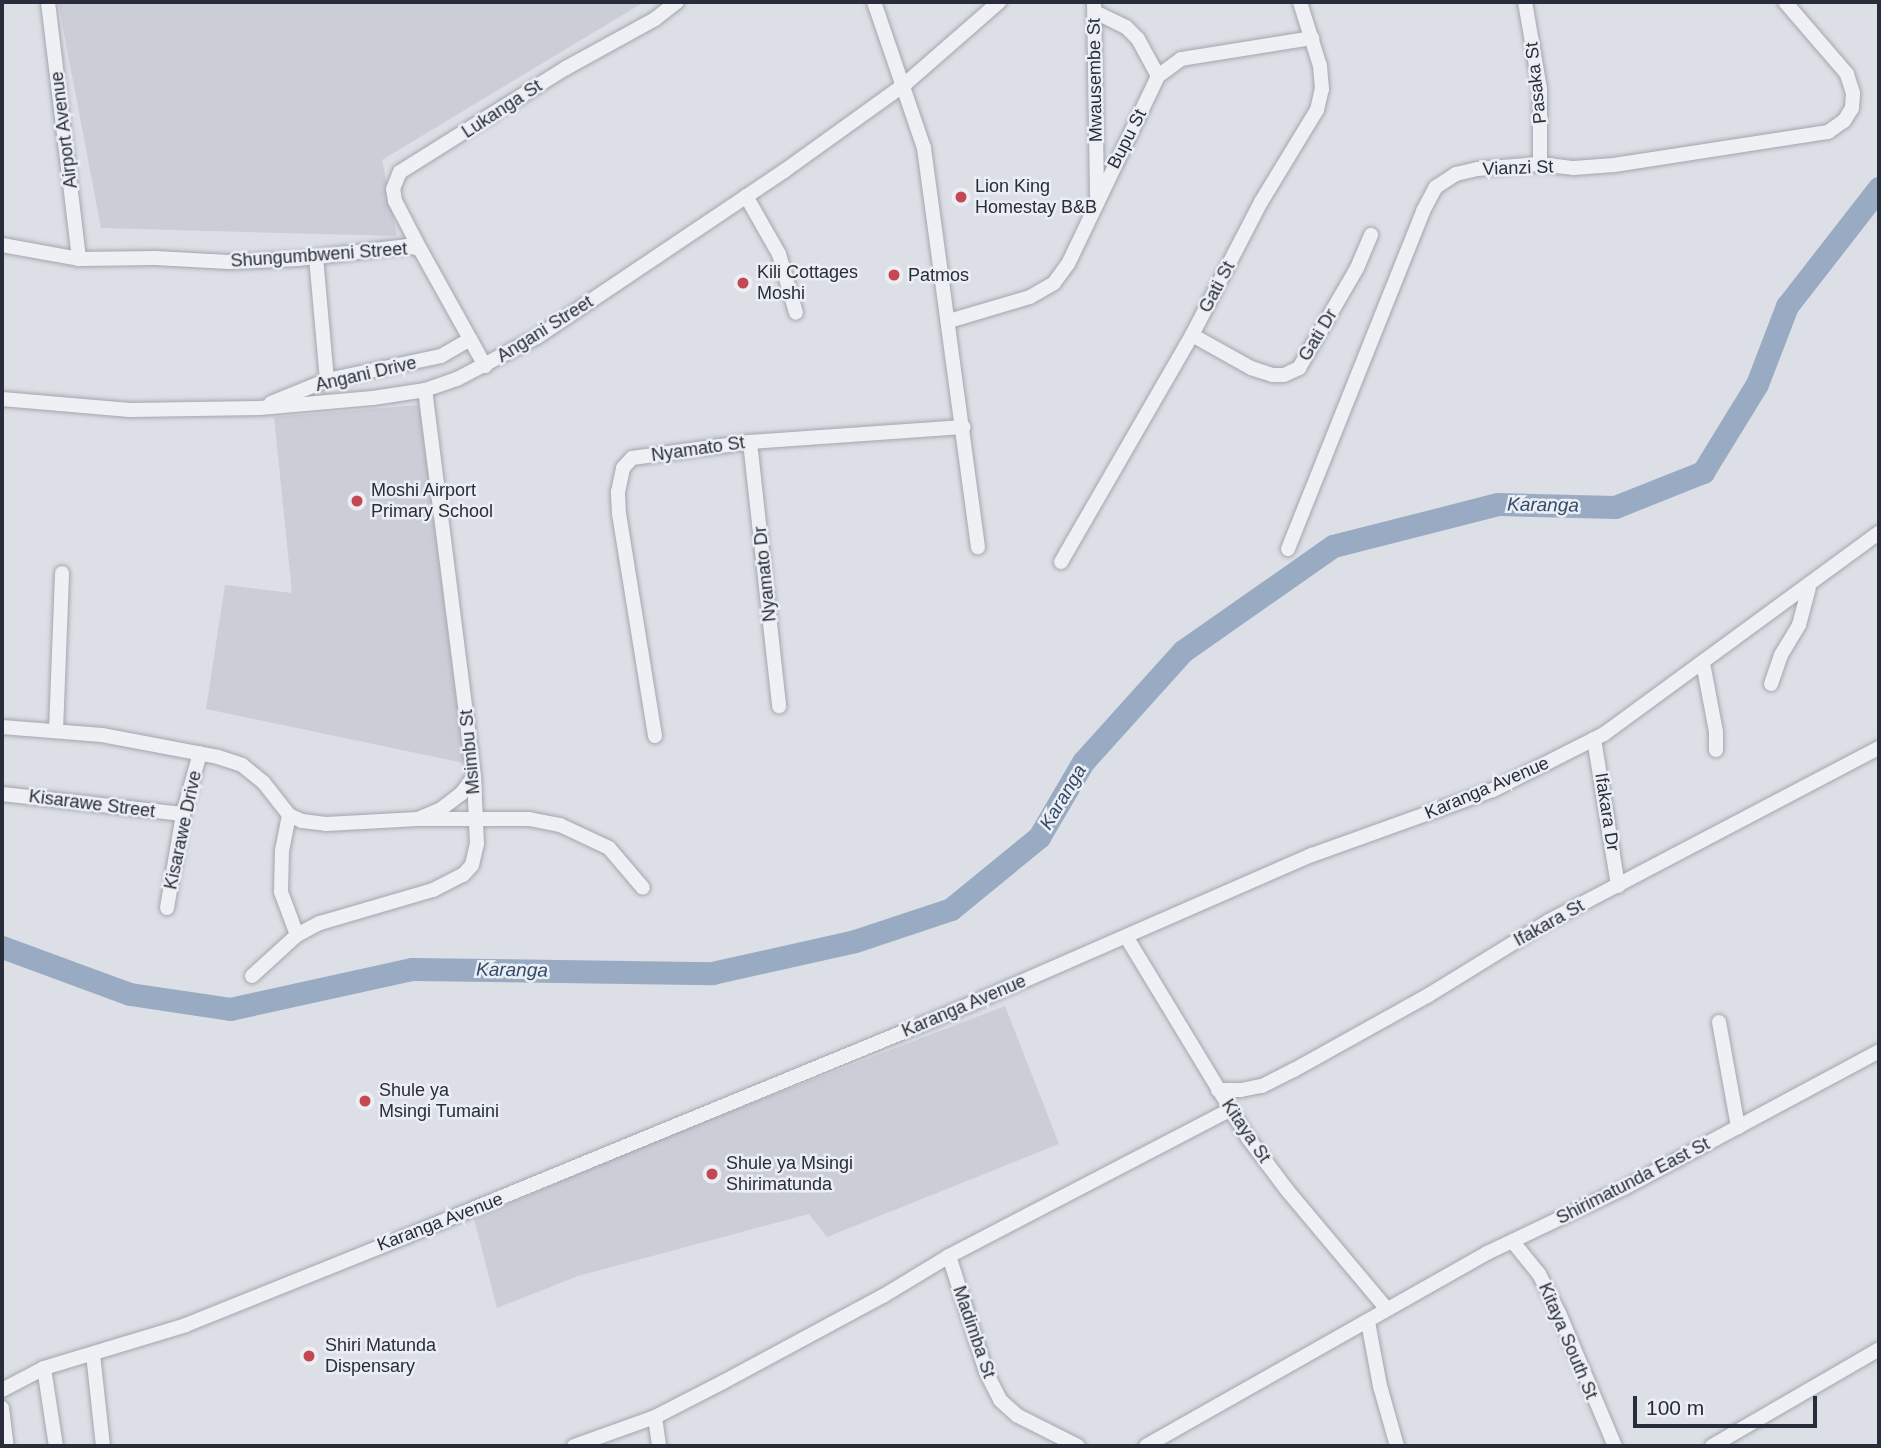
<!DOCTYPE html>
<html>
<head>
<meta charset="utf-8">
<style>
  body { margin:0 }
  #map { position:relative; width:1881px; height:1448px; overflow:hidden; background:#dcdfe5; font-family:Helvetica,sans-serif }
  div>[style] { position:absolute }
  .built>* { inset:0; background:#cbced6 }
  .river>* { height:23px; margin:-11.5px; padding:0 11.5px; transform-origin:11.5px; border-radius:11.5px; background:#99abc3 }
  .roads { filter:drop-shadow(0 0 2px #a2a6ae) drop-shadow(0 0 2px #a2a6ae) }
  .minor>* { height:14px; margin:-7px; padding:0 7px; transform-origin:7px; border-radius:7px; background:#eff0f4 }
  .dots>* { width:19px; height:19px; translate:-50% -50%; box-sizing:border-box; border:4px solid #ebeef3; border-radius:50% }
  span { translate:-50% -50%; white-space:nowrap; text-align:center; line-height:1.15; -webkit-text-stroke:5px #ebeef3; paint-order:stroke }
  .street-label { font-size:18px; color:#272d3a }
  .poi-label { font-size:18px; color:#272d3a }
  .left { translate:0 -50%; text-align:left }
  .water-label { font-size:19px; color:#344a6b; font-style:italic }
  .frame { position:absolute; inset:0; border:4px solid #272d3a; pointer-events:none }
  .scale { position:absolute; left:1633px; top:1396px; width:184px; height:32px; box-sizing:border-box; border:4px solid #272d3a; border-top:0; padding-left:9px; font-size:21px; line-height:24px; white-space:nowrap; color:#272d3a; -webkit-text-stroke:5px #ebeef3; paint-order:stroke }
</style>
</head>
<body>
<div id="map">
  <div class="built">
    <div style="clip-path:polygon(58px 2px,644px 2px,382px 160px,397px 236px,101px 228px)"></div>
    <div style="clip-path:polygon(419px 405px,464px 763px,206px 709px,225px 585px,292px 593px,274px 417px)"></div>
    <div style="clip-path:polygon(1005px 1006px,1059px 1144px,827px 1237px,809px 1214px,578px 1276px,497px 1308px,474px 1219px,666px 1136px)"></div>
  </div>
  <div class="river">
    <div style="left:2px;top:947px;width:136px;rotate:20.2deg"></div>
    <div style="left:130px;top:994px;width:101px;rotate:8.5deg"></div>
    <div style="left:230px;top:1009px;width:186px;rotate:-12.4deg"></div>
    <div style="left:412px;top:969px;width:300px;rotate:0.8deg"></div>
    <div style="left:712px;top:973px;width:147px;rotate:-12.6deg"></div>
    <div style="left:855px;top:941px;width:101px;rotate:-18.4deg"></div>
    <div style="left:951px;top:909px;width:114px;rotate:-39.3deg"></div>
    <div style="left:1039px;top:837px;width:87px;rotate:-59.6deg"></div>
    <div style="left:1083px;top:762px;width:149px;rotate:-48deg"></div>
    <div style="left:1183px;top:651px;width:183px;rotate:-35deg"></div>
    <div style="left:1333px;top:546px;width:170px;rotate:-14.3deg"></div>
    <div style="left:1498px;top:504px;width:117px;rotate:1.5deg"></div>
    <div style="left:1615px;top:507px;width:95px;rotate:-21.7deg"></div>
    <div style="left:1703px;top:472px;width:103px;rotate:-58.5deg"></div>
    <div style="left:1757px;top:384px;width:84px;rotate:-69deg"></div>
    <div style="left:1787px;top:306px;width:150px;rotate:-52.1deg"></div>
  </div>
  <div class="roads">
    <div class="minor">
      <div style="left:48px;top:2px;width:259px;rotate:83.1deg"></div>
      <div style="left:874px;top:2px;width:154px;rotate:71.1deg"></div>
      <div style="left:924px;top:148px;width:403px;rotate:82.3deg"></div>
      <div style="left:1094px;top:2px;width:196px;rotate:89.1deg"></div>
      <div style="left:1525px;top:2px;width:88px;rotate:80.2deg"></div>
      <div style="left:1540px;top:89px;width:75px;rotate:90deg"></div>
      <div style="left:1095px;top:12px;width:34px;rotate:26deg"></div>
      <div style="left:1126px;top:27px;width:17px;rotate:45deg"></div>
      <div style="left:1138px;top:39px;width:42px;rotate:61.6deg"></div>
      <div style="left:746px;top:196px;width:67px;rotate:60.4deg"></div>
      <div style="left:779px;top:254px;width:61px;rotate:73.9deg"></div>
      <div style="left:2px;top:245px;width:78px;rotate:10.3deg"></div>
      <div style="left:79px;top:259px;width:76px;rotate:-0.8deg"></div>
      <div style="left:155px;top:258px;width:74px;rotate:3.1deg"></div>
      <div style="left:229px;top:262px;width:69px;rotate:-2.5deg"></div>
      <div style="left:298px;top:259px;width:111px;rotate:-6.7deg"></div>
      <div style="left:408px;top:246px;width:12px;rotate:14deg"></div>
      <div style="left:420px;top:249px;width:134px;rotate:60.9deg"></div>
      <div style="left:420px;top:249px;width:54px;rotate:-117.5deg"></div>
      <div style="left:395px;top:201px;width:12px;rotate:-99deg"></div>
      <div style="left:393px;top:189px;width:18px;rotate:-68deg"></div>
      <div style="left:400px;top:172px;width:196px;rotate:-32.1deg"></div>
      <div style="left:566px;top:68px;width:102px;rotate:-28.8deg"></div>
      <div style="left:655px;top:19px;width:28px;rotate:-38deg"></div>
      <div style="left:316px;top:257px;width:123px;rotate:84.9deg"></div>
      <div style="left:949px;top:321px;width:84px;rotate:-16.5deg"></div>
      <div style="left:1030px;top:297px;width:28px;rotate:-30deg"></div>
      <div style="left:1054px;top:283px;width:24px;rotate:-54deg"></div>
      <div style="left:1068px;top:264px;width:208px;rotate:-64.4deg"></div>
      <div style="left:1158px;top:76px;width:29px;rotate:-36deg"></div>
      <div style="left:1181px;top:59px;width:133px;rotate:-9.1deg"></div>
      <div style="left:1192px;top:335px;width:68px;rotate:29.2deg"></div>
      <div style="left:1251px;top:368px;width:23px;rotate:18deg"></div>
      <div style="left:1273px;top:375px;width:11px"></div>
      <div style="left:1284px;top:375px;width:17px;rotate:-25deg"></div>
      <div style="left:1299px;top:368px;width:116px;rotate:-59.9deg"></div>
      <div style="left:1357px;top:268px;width:36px;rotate:-67deg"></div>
      <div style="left:2px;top:399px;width:128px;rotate:4.9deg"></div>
      <div style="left:130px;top:410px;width:130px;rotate:-0.9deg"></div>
      <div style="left:260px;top:408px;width:113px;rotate:-5.1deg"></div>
      <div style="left:373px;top:398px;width:53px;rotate:-8.7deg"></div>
      <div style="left:425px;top:390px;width:34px;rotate:-19deg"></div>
      <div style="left:457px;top:379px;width:90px;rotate:-27.7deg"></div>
      <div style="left:537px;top:337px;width:298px;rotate:-33.9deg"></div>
      <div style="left:784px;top:171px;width:149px;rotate:-35.7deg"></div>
      <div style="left:905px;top:84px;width:125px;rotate:-41.1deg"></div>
      <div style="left:271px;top:403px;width:61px;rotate:-22.3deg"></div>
      <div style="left:327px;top:380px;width:116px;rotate:-11.9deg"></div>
      <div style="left:441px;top:356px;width:34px;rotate:-30deg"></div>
      <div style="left:750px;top:442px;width:266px;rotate:83.7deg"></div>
      <div style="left:1288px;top:549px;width:364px;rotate:-68.2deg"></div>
      <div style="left:1423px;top:211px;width:27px;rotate:-62deg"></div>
      <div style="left:1436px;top:187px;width:24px;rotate:-33deg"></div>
      <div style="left:1456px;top:174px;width:22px;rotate:-13deg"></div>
      <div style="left:1477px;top:169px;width:63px;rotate:-4.5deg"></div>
      <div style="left:1540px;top:164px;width:34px;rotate:7deg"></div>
      <div style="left:1574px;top:168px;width:40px;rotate:-4.3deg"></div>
      <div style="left:1614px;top:165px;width:217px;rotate:-8.8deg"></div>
      <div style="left:1828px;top:132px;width:19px;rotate:-35deg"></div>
      <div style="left:1844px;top:121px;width:15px;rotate:-58deg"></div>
      <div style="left:1852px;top:108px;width:15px;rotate:-86deg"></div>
      <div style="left:1853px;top:93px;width:20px;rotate:-108deg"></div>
      <div style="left:1847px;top:74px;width:95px;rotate:-130.7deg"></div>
      <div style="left:1061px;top:562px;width:262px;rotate:-60deg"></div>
      <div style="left:1192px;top:335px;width:150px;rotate:-62.6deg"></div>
      <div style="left:1261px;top:202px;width:108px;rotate:-58.7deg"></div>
      <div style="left:1317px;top:110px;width:22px;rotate:-77deg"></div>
      <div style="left:1322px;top:89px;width:23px;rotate:-95deg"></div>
      <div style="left:1320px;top:66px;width:67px;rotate:-107.4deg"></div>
      <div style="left:1703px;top:663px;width:70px;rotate:79.3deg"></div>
      <div style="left:1716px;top:732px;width:18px;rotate:90deg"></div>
      <div style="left:1771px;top:684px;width:31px;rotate:-71deg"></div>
      <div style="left:1781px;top:655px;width:35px;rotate:-59deg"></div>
      <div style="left:1799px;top:625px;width:38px;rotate:-75deg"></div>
      <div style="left:2px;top:727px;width:100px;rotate:4.6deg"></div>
      <div style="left:102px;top:735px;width:118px;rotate:10.7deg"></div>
      <div style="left:218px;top:757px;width:25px;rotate:18deg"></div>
      <div style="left:242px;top:765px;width:28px;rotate:39deg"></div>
      <div style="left:264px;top:783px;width:41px;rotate:52deg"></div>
      <div style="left:289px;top:815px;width:14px;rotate:25deg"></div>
      <div style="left:302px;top:821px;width:24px;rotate:7deg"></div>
      <div style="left:326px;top:824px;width:92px;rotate:-3.1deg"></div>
      <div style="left:418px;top:819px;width:25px;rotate:-23deg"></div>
      <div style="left:441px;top:809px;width:25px;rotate:-37deg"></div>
      <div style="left:461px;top:794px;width:21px;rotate:-53deg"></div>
      <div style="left:56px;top:731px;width:158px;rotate:-87.8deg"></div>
      <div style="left:655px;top:736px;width:225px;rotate:-99.2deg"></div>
      <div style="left:619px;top:514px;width:22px;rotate:-93deg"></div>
      <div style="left:618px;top:492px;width:25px;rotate:-78deg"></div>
      <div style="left:623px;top:468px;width:13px;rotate:-48deg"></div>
      <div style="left:632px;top:458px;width:119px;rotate:-7.7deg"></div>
      <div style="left:750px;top:442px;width:214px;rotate:-4deg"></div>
      <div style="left:1594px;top:739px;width:149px;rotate:80.7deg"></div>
      <div style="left:2px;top:794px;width:182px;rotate:6.3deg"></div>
      <div style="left:289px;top:815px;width:36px;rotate:101deg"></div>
      <div style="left:282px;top:850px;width:42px;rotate:91.4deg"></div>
      <div style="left:281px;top:892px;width:46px;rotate:69.6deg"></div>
      <div style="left:423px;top:819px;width:106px"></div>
      <div style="left:529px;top:819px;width:32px;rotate:11deg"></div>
      <div style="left:560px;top:825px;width:54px;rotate:25.1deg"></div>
      <div style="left:609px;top:848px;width:52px;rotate:49.6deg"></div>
      <div style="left:167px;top:908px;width:95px;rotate:-80.3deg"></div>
      <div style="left:183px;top:814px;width:63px;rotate:-74.4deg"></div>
      <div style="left:1127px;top:938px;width:234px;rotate:58.8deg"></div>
      <div style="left:1248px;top:1138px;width:65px;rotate:53.1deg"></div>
      <div style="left:1287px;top:1190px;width:155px;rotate:50deg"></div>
      <div style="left:252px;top:976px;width:61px;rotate:-42.3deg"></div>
      <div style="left:297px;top:935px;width:26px;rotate:-28deg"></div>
      <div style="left:320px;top:923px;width:118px;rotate:-16.3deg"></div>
      <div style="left:433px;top:890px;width:34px;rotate:-27deg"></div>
      <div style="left:463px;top:875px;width:13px;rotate:-48deg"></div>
      <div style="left:472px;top:865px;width:22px;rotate:-77deg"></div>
      <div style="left:477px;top:844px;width:67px;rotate:-92.6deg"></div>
      <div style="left:474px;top:777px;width:390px;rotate:-97.2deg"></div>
      <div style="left:1719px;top:1022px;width:107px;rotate:79.7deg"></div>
      <div style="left:1218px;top:1090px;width:23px"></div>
      <div style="left:1241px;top:1090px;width:21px;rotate:-11deg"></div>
      <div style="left:1262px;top:1086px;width:36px;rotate:-27deg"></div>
      <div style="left:1294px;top:1070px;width:152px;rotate:-29.1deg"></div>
      <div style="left:1427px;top:996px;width:143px;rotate:-31.6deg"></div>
      <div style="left:1549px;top:921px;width:373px;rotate:-27.7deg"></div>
      <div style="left:1513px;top:1242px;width:41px;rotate:50.9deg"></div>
      <div style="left:1539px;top:1274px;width:44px;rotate:62.9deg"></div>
      <div style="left:1559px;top:1313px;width:144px;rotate:67.2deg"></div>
      <div style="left:949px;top:1256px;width:122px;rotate:72.3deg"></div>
      <div style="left:986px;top:1372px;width:31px;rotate:63deg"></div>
      <div style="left:1000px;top:1400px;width:24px;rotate:42deg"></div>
      <div style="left:1018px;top:1416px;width:67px;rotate:26.6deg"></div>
      <div style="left:1368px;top:1322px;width:65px;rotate:79.4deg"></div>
      <div style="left:1380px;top:1386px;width:62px;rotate:74.2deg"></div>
      <div style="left:93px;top:1354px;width:93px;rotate:83.8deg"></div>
      <div style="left:44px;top:1368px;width:79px;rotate:81.3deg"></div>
      <div style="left:2px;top:1390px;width:47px;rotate:-27.6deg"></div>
      <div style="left:44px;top:1368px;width:148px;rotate:-16.8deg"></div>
      <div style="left:186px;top:1325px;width:238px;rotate:-21.9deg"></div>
      <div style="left:407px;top:1236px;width:589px;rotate:-22.34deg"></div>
      <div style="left:952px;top:1012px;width:393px;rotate:-23.6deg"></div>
      <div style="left:1312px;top:855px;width:192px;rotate:-19.8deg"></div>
      <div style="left:1493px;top:790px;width:124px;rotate:-26.8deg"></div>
      <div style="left:1604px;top:734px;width:341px;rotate:-36.2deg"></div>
      <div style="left:2px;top:1408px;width:38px;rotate:83deg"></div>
      <div style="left:655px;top:1417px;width:29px;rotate:82deg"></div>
      <div style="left:574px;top:1446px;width:86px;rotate:-19.7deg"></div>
      <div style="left:655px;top:1417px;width:76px;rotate:-27.2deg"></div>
      <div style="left:723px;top:1382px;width:182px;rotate:-28.3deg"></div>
      <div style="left:883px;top:1296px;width:77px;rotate:-31.2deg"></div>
      <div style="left:949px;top:1256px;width:316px;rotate:-27.5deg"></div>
      <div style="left:1146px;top:1446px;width:392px;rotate:-29.5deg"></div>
      <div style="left:1487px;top:1253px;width:152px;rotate:-25.4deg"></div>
      <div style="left:1624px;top:1188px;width:289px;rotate:-28.2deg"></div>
      <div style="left:1712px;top:1446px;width:193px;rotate:-30.1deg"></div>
    </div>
  </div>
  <div class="dots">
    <div style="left:961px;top:197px;background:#c34854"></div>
    <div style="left:894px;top:275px;background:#c34854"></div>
    <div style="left:743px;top:283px;background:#c34854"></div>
    <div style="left:357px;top:501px;background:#c34854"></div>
    <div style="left:365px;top:1101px;background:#c34854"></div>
    <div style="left:712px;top:1174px;background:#c34854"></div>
    <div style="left:309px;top:1356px;background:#c34854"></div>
  </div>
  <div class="street-label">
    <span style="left:1095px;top:80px;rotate:-91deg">Mwausembe St</span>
    <span style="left:1536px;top:83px;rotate:-96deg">Pasaka St</span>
    <span style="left:502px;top:109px;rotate:-33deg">Lukanga St</span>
    <span style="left:64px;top:130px;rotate:-97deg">Airport Avenue</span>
    <span style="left:1127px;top:139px;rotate:-63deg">Bupu St</span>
    <span style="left:1518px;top:168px;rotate:-2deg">Vianzi St</span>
    <span style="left:319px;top:255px;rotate:-4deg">Shungumbweni Street</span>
    <span style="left:1217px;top:287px;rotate:-62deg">Gati St</span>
    <span style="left:545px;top:329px;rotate:-32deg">Angani Street</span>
    <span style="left:1318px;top:335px;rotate:-59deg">Gati Dr</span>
    <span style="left:366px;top:374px;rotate:-13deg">Angani Drive</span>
    <span style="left:698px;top:449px;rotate:-8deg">Nyamato St</span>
    <span style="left:765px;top:574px;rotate:-96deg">Nyamato Dr</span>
    <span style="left:470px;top:752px;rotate:-95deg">Msimbu St</span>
    <span style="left:1487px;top:788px;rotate:-23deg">Karanga Avenue</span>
    <span style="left:92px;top:804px;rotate:7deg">Kisarawe Street</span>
    <span style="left:1607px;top:812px;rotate:81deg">Ifakara Dr</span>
    <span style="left:183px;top:830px;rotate:-78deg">Kisarawe Drive</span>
    <span style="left:1549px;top:923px;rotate:-29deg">Ifakara St</span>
    <span style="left:964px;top:1006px;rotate:-23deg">Karanga Avenue</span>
    <span style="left:1246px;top:1131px;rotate:56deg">Kitaya St</span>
    <span style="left:1633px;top:1181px;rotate:-27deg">Shirimatunda East St</span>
    <span style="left:440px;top:1222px;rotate:-21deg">Karanga Avenue</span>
    <span style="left:974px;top:1332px;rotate:71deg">Madimba St</span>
    <span style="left:1568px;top:1341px;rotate:67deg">Kitaya South St</span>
  </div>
  <div class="poi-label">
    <span class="left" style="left:975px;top:197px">Lion King<br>Homestay B&amp;B</span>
    <span class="left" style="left:757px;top:283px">Kili Cottages<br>Moshi</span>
    <span class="left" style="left:908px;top:275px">Patmos</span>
    <span class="left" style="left:371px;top:501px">Moshi Airport<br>Primary School</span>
    <span class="left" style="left:379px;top:1101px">Shule ya<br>Msingi Tumaini</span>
    <span class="left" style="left:726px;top:1174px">Shule ya Msingi<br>Shirimatunda</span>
    <span class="left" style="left:325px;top:1356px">Shiri Matunda<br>Dispensary</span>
  </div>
  <div class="water-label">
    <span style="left:1543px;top:505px;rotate:1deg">Karanga</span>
    <span style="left:1063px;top:797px;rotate:-59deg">Karanga</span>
    <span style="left:512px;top:970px;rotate:1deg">Karanga</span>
  </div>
  <div class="frame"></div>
  <div class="scale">100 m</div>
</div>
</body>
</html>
